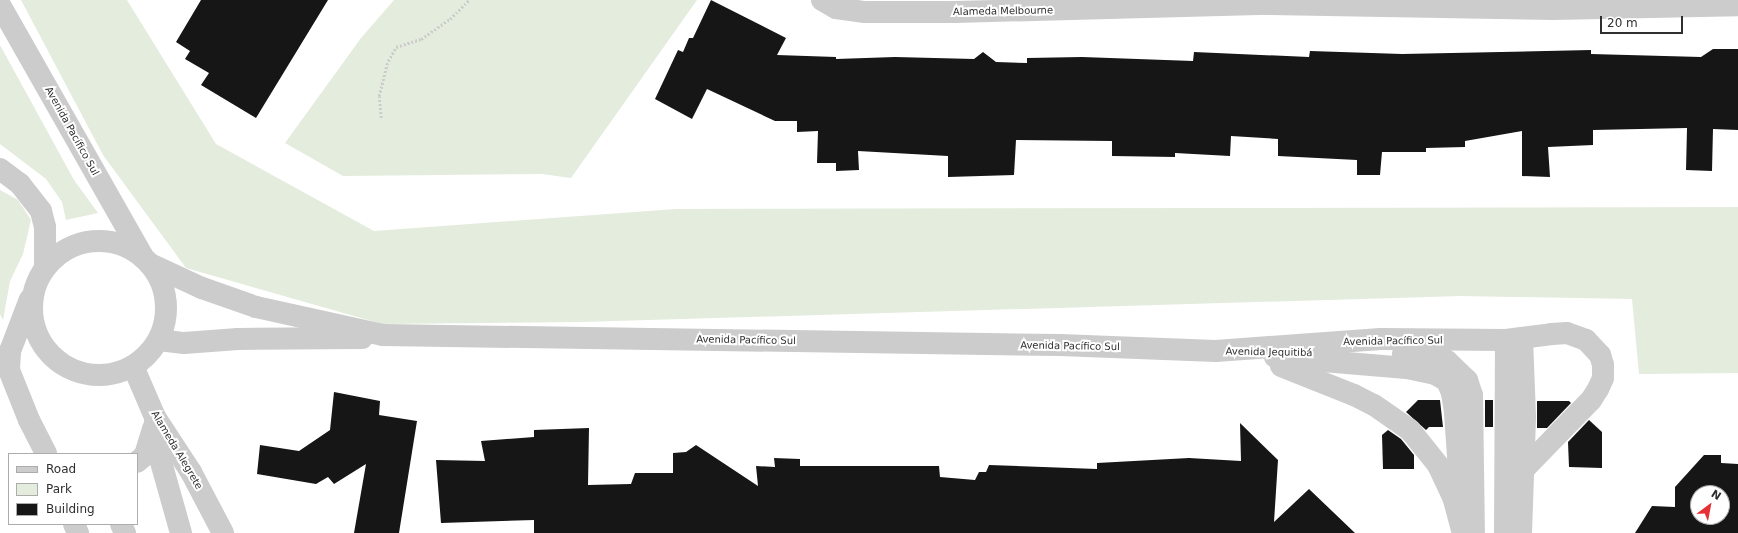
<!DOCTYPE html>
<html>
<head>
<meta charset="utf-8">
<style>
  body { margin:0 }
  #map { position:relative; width:1738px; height:533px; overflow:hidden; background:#fff; font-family:"DejaVu Sans",sans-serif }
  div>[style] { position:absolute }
  .green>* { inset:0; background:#e4ecdd }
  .building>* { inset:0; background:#161616 }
  .path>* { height:2.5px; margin-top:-1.25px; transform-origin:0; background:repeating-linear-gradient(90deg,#ccc 0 2px,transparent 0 4px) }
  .minor>* { height:22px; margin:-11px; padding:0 11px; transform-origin:11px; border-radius:11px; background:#ccc }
  .minor>.ring { margin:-11px; padding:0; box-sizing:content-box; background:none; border:22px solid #ccc; border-radius:50% }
  span { translate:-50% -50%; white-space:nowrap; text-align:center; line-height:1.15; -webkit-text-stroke:4px #fff; paint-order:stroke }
  .street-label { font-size:10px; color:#2f2f2f }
  .legend { position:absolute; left:8px; top:453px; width:130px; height:72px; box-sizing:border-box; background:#fff; border:1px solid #acacac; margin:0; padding:5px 7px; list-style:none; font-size:12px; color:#2f2f2f }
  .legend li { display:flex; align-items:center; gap:8px; height:20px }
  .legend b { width:20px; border:1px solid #acacac }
  .north { position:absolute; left:1690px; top:485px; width:40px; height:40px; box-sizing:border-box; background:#fff; border:1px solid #acacac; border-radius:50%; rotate:32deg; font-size:11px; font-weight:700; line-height:16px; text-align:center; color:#2f2f2f }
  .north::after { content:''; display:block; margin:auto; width:14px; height:18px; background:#e73035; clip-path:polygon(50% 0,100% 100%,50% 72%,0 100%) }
  .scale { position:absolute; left:1600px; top:16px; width:83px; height:18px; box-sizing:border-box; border:2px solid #2f2f2f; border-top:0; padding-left:5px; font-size:12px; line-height:14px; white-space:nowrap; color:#2f2f2f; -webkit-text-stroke:3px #fff; paint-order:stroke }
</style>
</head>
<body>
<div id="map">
  <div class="green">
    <div style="clip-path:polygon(21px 0,127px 0,216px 144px,374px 231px,676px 209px,1738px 207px,1738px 373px,1639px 374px,1632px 299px,1461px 296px,582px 322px,382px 324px,186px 268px,103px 155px)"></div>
    <div style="clip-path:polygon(394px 0,697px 0,571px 178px,542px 174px,343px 176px,285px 143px,361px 38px)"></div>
    <div style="clip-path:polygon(0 45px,74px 180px,98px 213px,66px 220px,62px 202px,46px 179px,0 144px)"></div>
    <div style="clip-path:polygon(0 190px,18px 200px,31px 220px,23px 254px,10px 281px,3px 320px,0 314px)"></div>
  </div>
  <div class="building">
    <div style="clip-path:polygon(201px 0,328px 0,256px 118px,201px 85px,209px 73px,185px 59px,190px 51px,176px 42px)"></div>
    <div style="clip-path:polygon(711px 0,786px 38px,777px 55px,836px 57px,836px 59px,895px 57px,974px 59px,983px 52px,996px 62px,1027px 63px,1027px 58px,1082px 57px,1193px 61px,1194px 52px,1309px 57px,1310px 51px,1402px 54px,1591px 50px,1591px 54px,1701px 57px,1713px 49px,1738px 49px,1738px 130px,1713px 129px,1712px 171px,1686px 170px,1687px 128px,1593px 130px,1593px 145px,1548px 147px,1550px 177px,1522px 176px,1522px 131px,1465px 141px,1465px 147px,1426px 148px,1426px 152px,1382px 152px,1380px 175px,1357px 175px,1357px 160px,1278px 156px,1278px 139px,1231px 136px,1230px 156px,1175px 153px,1175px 157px,1112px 156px,1112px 141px,1016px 140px,1014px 175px,948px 177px,948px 156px,858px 151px,859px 170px,836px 171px,836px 163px,817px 163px,818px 131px,797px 132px,797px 121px,775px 121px,707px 89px,692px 119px,655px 99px,678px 50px,683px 52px,689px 38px,693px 38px)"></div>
    <div style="clip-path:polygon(334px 392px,380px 401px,379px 415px,417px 421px,399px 533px,354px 533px,366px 464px,334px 484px,328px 477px,316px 484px,257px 474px,260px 445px,299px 451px,330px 430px)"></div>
    <div style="clip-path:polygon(1418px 400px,1440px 400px,1443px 427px,1429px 427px,1426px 430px,1406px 412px)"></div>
    <div style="clip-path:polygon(1485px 400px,1493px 400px,1493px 427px,1485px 427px)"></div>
    <div style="clip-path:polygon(1537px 401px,1569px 401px,1571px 403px,1547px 428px,1537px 428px)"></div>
    <div style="clip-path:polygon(1589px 420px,1602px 432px,1602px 468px,1569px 467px,1568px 442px)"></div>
    <div style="clip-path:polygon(1240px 423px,1278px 460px,1274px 522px,1309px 489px,1355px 533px,534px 533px,534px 520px,441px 523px,436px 460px,485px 461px,481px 441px,534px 437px,534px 430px,589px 428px,588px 485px,631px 484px,635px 473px,673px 473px,673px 453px,686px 452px,696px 445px,758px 486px,756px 466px,775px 467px,774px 458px,800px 459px,800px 466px,939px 466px,940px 477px,975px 480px,979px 472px,986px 472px,989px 465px,1097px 469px,1097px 463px,1189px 458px,1241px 461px)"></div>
    <div style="clip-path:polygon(1388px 430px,1401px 439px,1414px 455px,1414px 469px,1383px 469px,1382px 435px)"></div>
    <div style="clip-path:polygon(evenodd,1704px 455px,1721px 455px,1721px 463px,1738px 464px,1738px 533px,1635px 533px,1652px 506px,1675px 507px,1675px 487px,1704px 455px,1698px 493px,1722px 493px,1722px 517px,1698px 517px,1698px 493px)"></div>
  </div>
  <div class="path">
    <div style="left:381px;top:118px;width:22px;rotate:-95deg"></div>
    <div style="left:379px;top:96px;width:36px;rotate:-76deg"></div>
    <div style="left:388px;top:61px;width:16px;rotate:-60deg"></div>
    <div style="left:396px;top:47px;width:26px;rotate:-18deg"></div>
    <div style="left:421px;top:39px;width:35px;rotate:-35deg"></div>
    <div style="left:450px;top:19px;width:27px;rotate:-45deg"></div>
  </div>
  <div class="minor">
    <div style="left:822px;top:0;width:16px;rotate:30deg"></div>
    <div style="left:836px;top:8px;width:29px;rotate:8deg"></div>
    <div style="left:865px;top:12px;width:90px"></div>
    <div style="left:955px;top:12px;width:313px;rotate:-1.5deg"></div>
    <div style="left:1268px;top:4px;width:285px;rotate:1deg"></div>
    <div style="left:1553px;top:9px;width:185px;rotate:-1.2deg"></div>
    <div style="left:0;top:5px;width:290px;rotate:60.4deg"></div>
    <div style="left:0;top:169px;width:25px;rotate:37deg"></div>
    <div style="left:20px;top:184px;width:34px;rotate:52deg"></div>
    <div style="left:41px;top:211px;width:16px;rotate:76deg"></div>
    <div style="left:45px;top:227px;width:41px;rotate:90deg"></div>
    <div class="ring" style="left:32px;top:241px;width:112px;height:112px"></div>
    <div style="left:150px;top:264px;width:57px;rotate:24.8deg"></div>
    <div style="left:202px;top:288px;width:57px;rotate:19.4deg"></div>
    <div style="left:256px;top:307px;width:130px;rotate:12.4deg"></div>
    <div style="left:383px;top:335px;width:677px;rotate:0.85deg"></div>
    <div style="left:1060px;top:345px;width:156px;rotate:2.2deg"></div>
    <div style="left:1216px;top:351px;width:165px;rotate:-4.2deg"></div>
    <div style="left:1381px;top:339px;width:125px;rotate:0.5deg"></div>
    <div style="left:1506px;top:340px;width:46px;rotate:-7.4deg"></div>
    <div style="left:1552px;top:334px;width:15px;rotate:-4deg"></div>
    <div style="left:1567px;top:333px;width:20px;rotate:20deg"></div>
    <div style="left:1586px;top:340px;width:21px;rotate:47deg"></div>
    <div style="left:1600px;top:355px;width:10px;rotate:73deg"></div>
    <div style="left:1603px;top:365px;width:13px;rotate:90deg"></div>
    <div style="left:1603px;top:378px;width:12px;rotate:114deg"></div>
    <div style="left:1598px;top:389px;width:13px;rotate:122deg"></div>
    <div style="left:1591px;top:400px;width:99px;rotate:134.2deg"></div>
    <div style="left:30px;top:299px;width:56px;rotate:111deg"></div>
    <div style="left:10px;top:351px;width:19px;rotate:93deg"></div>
    <div style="left:9px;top:370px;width:54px;rotate:68.2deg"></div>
    <div style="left:29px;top:420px;width:38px;rotate:63deg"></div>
    <div style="left:159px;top:340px;width:25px;rotate:7deg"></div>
    <div style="left:184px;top:343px;width:54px;rotate:-4.2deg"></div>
    <div style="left:238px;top:339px;width:124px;rotate:-0.5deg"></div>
    <div style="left:1403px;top:354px;width:27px"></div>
    <div style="left:1430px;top:354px;width:18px;rotate:22deg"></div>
    <div style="left:1447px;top:361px;width:28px;rotate:44deg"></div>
    <div style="left:1467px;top:380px;width:16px;rotate:72deg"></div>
    <div style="left:1472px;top:395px;width:138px;rotate:89.2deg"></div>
    <div style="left:1275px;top:357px;width:132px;rotate:4.8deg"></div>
    <div style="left:1407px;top:368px;width:29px;rotate:12deg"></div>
    <div style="left:1435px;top:374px;width:14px;rotate:30deg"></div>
    <div style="left:1447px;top:381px;width:13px;rotate:67deg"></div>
    <div style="left:1452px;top:393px;width:20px;rotate:81deg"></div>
    <div style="left:1455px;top:413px;width:72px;rotate:86deg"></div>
    <div style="left:133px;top:366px;width:56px;rotate:66.7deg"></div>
    <div style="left:155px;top:417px;width:66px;rotate:56.8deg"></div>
    <div style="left:191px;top:472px;width:69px;rotate:62.3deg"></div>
    <div style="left:1281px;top:366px;width:79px;rotate:21.7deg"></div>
    <div style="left:1354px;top:395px;width:22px;rotate:27deg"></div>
    <div style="left:1374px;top:405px;width:44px;rotate:34.8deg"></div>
    <div style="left:1410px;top:430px;width:45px;rotate:51.3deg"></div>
    <div style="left:1438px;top:465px;width:38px;rotate:65deg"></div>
    <div style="left:1454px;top:500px;width:34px;rotate:75deg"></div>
    <div style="left:155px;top:419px;width:43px;rotate:82.1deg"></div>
    <div style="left:161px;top:462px;width:74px;rotate:74.3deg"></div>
    <div style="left:137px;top:462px;width:11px;rotate:-41deg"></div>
    <div style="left:145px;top:455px;width:28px;rotate:-73deg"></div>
    <div style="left:74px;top:524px;width:10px;rotate:66deg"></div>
    <div style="left:121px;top:524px;width:10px;rotate:66deg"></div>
    <div style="left:1505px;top:533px;width:193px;rotate:-89.7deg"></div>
    <div style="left:1521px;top:533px;width:117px;rotate:-88deg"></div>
    <div style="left:1525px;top:416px;width:78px;rotate:-92.2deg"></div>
  </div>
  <div class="street-label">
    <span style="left:1003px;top:11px;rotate:-1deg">Alameda Melbourne</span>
    <span style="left:72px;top:131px;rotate:61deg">Avenida Pacífico Sul</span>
    <span style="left:746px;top:340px;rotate:1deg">Avenida Pacífico Sul</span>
    <span style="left:1393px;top:341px;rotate:-1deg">Avenida Pacífico Sul</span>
    <span style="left:1070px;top:346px;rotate:1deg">Avenida Pacífico Sul</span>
    <span style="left:1269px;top:352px;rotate:1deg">Avenida Jequitibá</span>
    <span style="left:177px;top:450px;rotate:59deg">Alameda Alegrete</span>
  </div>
  <ul class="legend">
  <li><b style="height:5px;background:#ccc"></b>Road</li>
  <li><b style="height:11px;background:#e4ecdd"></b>Park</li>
  <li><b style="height:11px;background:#161616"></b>Building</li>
  </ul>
  <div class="north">N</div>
  <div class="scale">20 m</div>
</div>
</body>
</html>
